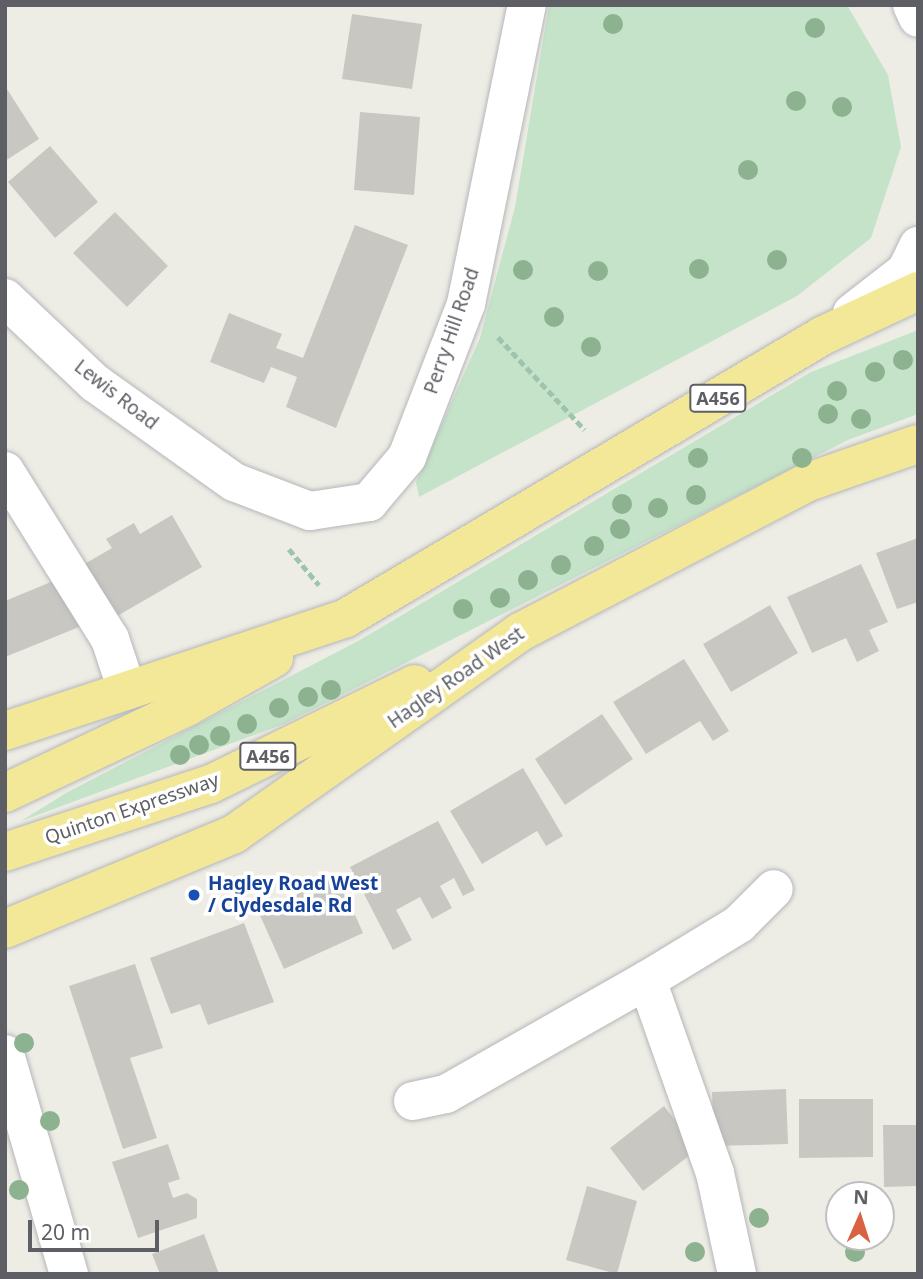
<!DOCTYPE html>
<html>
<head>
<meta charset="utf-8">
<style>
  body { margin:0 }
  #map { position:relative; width:923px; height:1279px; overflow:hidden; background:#eeede5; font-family:"Noto Sans",sans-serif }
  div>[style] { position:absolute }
  .green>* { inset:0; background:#c4e3c9 }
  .building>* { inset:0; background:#c9c7c2 }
  .path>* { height:4.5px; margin-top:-2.25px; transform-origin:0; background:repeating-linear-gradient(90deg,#9ec3ae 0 7px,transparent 0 10.5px) }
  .roads { filter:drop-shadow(0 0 2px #b5b6bb) drop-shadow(0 0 2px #b5b6bb) }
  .minor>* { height:38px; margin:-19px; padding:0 19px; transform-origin:19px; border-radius:19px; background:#fff }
  .highway>* { height:38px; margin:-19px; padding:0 19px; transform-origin:19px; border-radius:19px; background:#f3e897 }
  .trees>* { width:20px; height:20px; margin:-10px; border-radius:50%; background:#8db290 }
  .dots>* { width:19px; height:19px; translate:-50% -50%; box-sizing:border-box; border:4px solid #fff; border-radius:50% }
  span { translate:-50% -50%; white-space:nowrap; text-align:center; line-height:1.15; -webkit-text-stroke:7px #fff; paint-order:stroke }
  .shield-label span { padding:2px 5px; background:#fff; border:2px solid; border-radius:5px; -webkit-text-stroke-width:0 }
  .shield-label { font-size:18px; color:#5d5f64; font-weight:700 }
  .street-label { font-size:19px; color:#5d5f64 }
  .transit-label { font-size:19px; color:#164399; font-weight:700 }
  .left { translate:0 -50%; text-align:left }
  .frame { position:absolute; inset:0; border:7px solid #5d5f64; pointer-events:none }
  .north { position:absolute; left:825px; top:1181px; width:70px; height:70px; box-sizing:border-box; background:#fff; border:2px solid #bebfc1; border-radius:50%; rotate:3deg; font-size:19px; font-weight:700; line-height:28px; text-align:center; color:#5d5f64 }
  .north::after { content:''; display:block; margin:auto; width:24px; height:32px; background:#d86241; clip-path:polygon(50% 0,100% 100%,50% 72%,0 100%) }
  .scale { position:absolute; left:28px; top:1220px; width:131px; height:32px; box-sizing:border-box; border:4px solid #5d5f64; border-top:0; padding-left:9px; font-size:21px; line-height:24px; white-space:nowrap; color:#5d5f64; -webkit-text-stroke:5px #fff; paint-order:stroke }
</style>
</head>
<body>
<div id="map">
  <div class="green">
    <div style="clip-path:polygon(549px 5px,847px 5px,888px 75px,901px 147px,871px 238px,797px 296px,419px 497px,416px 482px,480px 338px,515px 207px)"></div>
    <div style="clip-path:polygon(918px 330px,918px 414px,848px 440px,284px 724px,21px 821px,66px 793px,360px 640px,811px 372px)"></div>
  </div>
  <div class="building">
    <div style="clip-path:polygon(352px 14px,422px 24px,412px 89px,342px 79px)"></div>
    <div style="clip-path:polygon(5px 86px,39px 139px,5px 161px)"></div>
    <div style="clip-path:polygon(360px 112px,420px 117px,414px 195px,354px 190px)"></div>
    <div style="clip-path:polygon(50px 146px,98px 202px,55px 238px,8px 182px)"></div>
    <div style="clip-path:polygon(115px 212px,168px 266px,127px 307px,73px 253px)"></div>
    <div style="clip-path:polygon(355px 225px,408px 245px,336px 428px,286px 407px,297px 377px,271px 367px,264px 383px,210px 362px,229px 313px,282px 334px,276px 348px,303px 358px)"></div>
    <div style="clip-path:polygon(172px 515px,202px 567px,112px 619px,81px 566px,112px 548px,106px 539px,134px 523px,140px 534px)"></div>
    <div style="clip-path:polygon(918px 538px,918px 602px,897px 609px,876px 553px)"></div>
    <div style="clip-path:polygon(861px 564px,888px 622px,869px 630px,879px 651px,857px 662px,846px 638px,812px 653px,787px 597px)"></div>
    <div style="clip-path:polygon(63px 577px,84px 625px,5px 657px,5px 601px)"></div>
    <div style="clip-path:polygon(770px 605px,798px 653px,731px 692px,703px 644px)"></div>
    <div style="clip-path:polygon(684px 659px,729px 731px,713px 741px,700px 721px,646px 754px,613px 702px)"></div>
    <div style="clip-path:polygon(602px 714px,633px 759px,565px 805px,535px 759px)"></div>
    <div style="clip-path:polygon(523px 768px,563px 836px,546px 846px,537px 831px,482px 864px,450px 811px)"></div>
    <div style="clip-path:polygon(438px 821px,475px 890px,463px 896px,454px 878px,440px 886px,452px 908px,432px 919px,420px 897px,396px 910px,412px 940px,393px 950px,350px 867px)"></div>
    <div style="clip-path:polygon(338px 876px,363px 933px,284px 969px,258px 911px)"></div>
    <div style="clip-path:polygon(244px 923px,274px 1002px,208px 1025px,200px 1004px,171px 1014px,150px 958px)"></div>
    <div style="clip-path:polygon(135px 964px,163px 1048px,130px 1058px,157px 1138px,123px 1149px,69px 986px)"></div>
    <div style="clip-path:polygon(786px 1089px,788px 1144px,714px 1146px,712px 1092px)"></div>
    <div style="clip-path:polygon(799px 1099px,873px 1099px,873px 1157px,799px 1158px)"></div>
    <div style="clip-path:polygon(664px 1106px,698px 1149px,643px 1191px,610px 1148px)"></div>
    <div style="clip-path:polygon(883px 1125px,918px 1125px,918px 1186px,884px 1187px)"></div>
    <div style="clip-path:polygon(168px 1144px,180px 1179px,168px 1183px,173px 1198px,187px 1193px,197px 1199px,197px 1218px,138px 1238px,112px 1162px)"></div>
    <div style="clip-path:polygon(587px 1186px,637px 1201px,617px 1274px,566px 1260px)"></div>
    <div style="clip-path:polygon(204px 1234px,219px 1274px,160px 1274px,152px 1254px)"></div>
  </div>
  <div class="path">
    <div style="left:498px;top:337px;width:127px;rotate:46.9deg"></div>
    <div style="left:289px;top:549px;width:47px;rotate:50.2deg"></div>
  </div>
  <div class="roads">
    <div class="minor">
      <div style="left:912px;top:5px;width:14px;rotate:65deg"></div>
      <div style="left:5px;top:298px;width:124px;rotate:43.4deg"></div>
      <div style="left:95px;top:383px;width:171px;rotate:35.5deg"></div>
      <div style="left:234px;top:482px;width:81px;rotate:20.9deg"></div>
      <div style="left:310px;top:511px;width:60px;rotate:-8.7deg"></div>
      <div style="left:369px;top:502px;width:59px;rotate:-49.8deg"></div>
      <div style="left:407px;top:457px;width:164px;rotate:-68.9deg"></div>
      <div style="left:466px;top:304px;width:305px;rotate:-78.5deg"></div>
      <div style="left:852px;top:313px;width:68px;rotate:-37.9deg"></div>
      <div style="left:906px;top:271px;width:28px;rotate:-64deg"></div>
      <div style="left:5px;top:471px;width:198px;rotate:58deg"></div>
      <div style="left:110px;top:639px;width:54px;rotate:71.6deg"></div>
      <div style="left:647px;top:980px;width:205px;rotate:70.6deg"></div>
      <div style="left:715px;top:1173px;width:103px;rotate:77.7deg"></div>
      <div style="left:5px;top:1054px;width:229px;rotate:73.8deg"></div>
      <div style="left:413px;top:1101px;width:34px;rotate:-12deg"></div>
      <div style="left:446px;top:1094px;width:231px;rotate:-29.6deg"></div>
      <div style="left:647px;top:980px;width:108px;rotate:-31.3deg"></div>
      <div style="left:739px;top:924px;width:49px;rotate:-45deg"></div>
    </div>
    <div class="highway">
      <div style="left:5px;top:731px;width:359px;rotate:-18.3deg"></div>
      <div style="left:346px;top:618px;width:553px;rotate:-30.64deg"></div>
      <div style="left:822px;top:336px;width:106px;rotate:-25.1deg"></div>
      <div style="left:5px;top:793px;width:201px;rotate:-25.3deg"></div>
      <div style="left:187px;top:707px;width:100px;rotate:-29.4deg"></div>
      <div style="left:5px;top:852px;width:217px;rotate:-18.3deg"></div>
      <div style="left:211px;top:784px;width:227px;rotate:-26.1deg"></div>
      <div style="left:5px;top:929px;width:248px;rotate:-22.5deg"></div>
      <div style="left:234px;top:834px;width:350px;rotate:-35.2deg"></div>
      <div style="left:520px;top:632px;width:325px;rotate:-27.5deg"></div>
      <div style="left:808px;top:482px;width:116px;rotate:-19.1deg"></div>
    </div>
  </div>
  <div class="trees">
    <div style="left:613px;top:24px"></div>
    <div style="left:815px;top:28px"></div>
    <div style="left:796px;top:101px"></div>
    <div style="left:842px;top:107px"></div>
    <div style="left:748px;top:170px"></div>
    <div style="left:777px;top:260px"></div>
    <div style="left:699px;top:269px"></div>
    <div style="left:523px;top:270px"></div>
    <div style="left:598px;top:271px"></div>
    <div style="left:554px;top:317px"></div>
    <div style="left:591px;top:347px"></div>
    <div style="left:903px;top:360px"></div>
    <div style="left:875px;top:372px"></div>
    <div style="left:837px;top:391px"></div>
    <div style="left:828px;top:414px"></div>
    <div style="left:861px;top:419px"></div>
    <div style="left:698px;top:458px"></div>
    <div style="left:802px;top:458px"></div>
    <div style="left:696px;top:495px"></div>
    <div style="left:622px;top:504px"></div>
    <div style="left:658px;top:508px"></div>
    <div style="left:620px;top:529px"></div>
    <div style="left:594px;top:546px"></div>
    <div style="left:561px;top:565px"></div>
    <div style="left:528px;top:580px"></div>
    <div style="left:500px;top:598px"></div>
    <div style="left:463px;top:609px"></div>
    <div style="left:331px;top:690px"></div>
    <div style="left:308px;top:697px"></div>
    <div style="left:279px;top:708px"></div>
    <div style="left:247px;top:724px"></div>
    <div style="left:220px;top:736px"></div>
    <div style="left:199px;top:745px"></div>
    <div style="left:180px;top:755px"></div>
    <div style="left:24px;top:1043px"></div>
    <div style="left:50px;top:1121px"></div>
    <div style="left:19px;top:1190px"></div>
    <div style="left:759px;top:1218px"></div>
    <div style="left:695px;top:1252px"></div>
    <div style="left:855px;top:1252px"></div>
  </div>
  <div class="dots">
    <div style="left:194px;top:895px;background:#1a4fb4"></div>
  </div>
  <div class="shield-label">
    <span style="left:718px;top:398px">A456</span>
    <span style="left:268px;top:756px">A456</span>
  </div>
  <div class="street-label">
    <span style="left:452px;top:331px;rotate:-71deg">Perry Hill Road</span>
    <span style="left:116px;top:395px;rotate:38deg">Lewis Road</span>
    <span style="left:456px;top:678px;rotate:-35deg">Hagley Road West</span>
    <span style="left:132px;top:809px;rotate:-19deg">Quinton Expressway</span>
  </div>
  <div class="transit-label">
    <span class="left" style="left:208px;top:895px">Hagley Road West<br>/ Clydesdale Rd</span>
  </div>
  <div class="frame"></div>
  <div class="north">N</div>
  <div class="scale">20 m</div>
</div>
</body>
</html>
